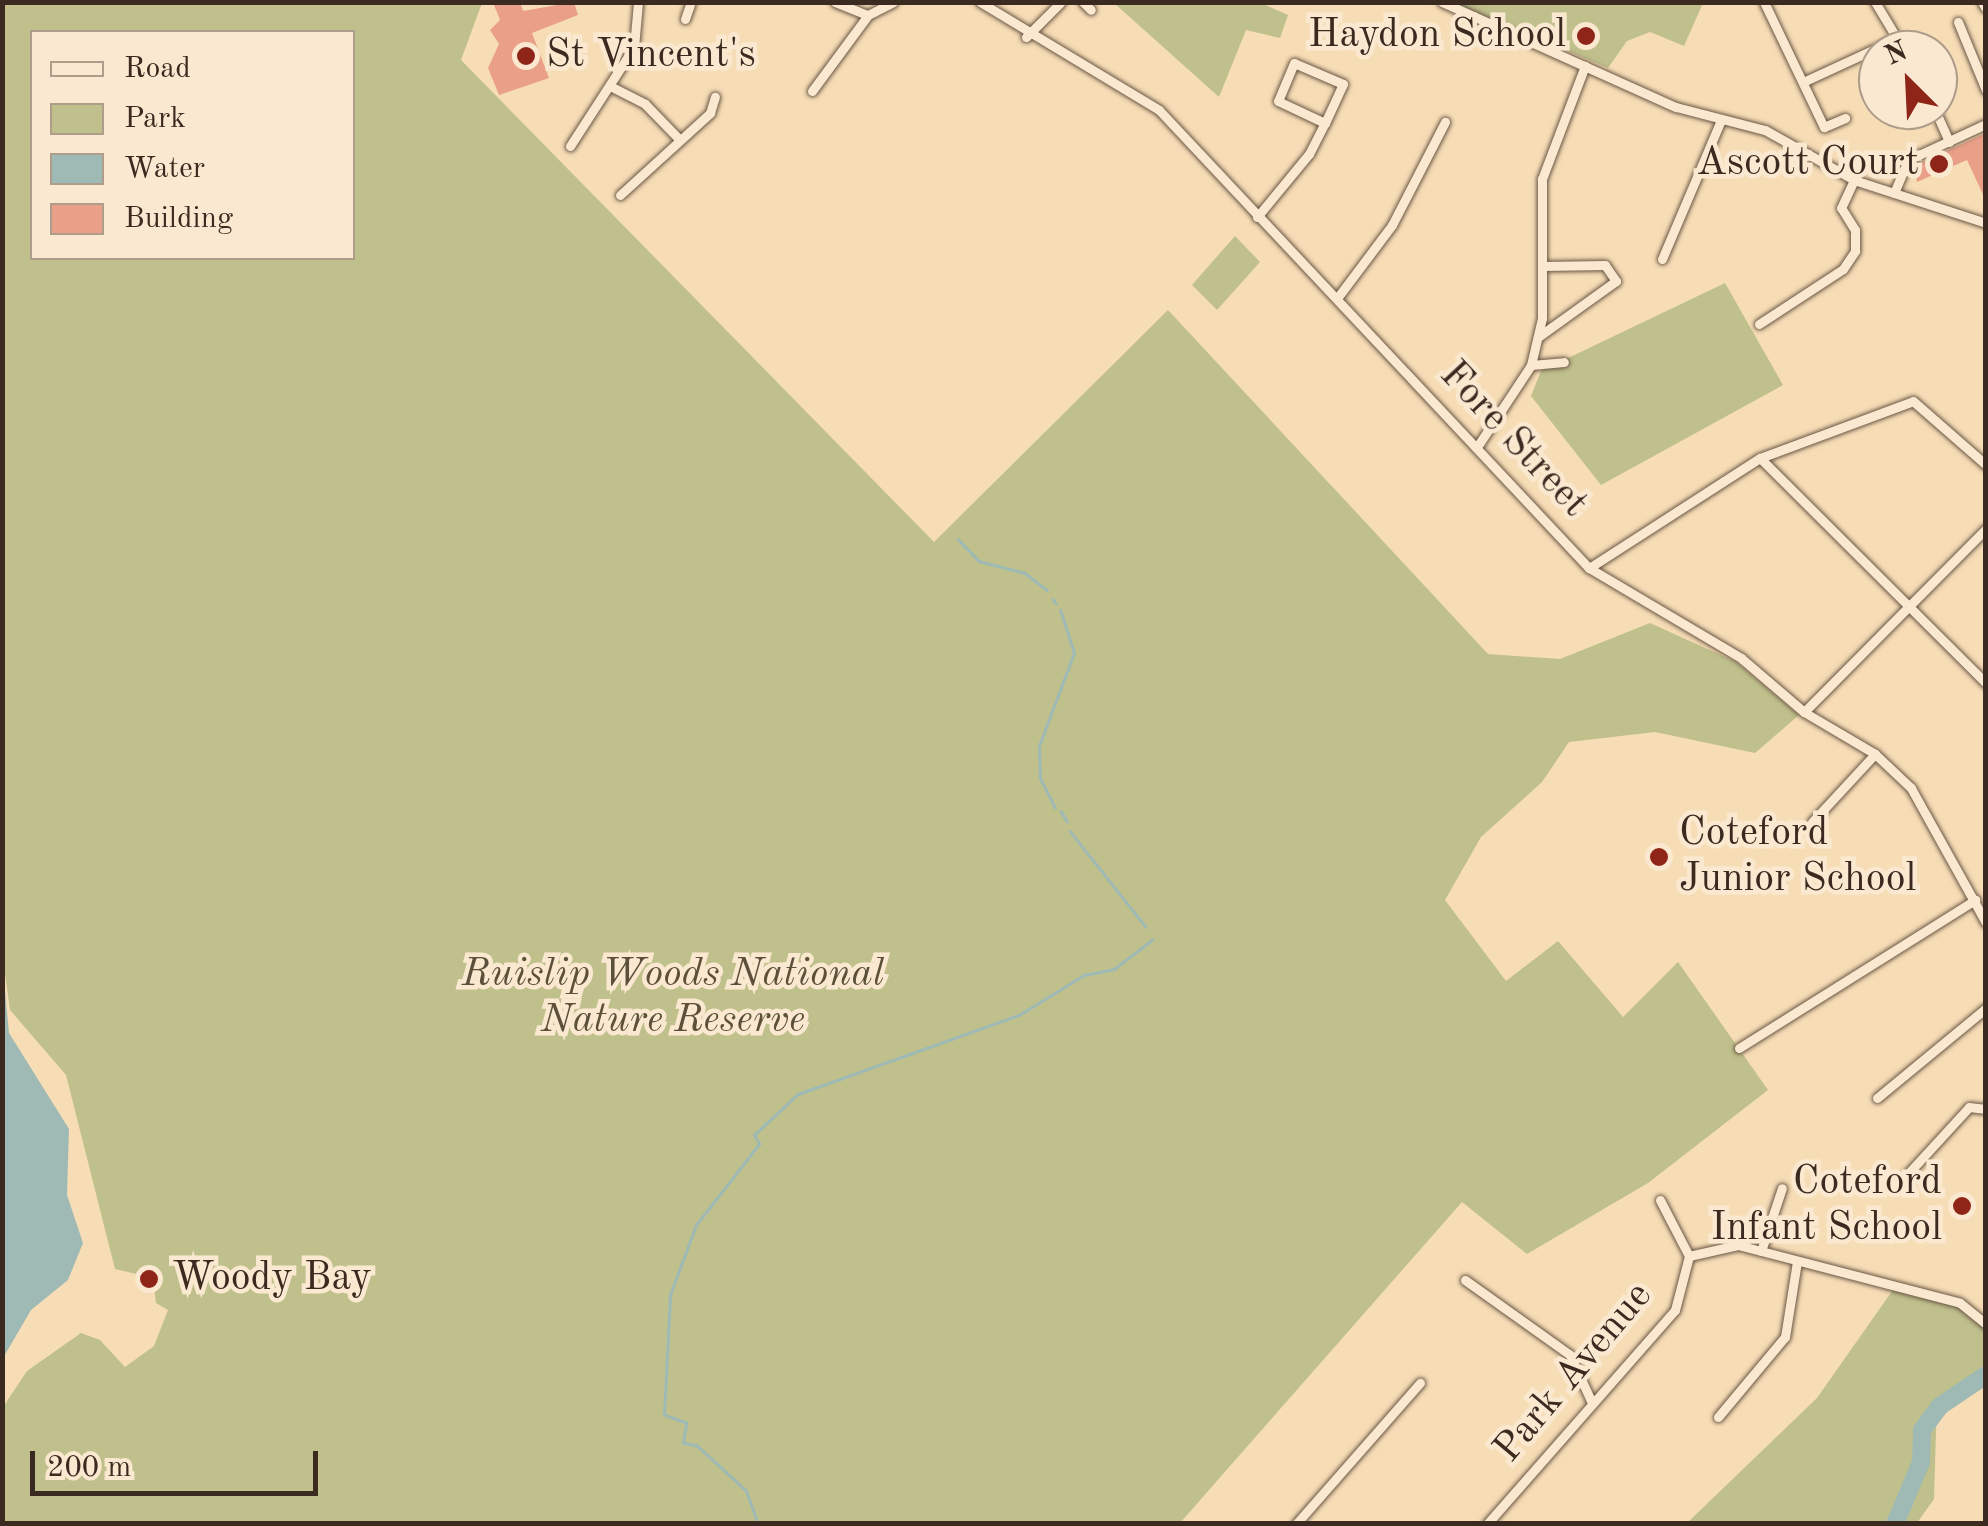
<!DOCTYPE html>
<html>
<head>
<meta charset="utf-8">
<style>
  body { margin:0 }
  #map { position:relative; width:1988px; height:1526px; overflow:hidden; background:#f7ddb6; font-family:"Old Standard TT",serif }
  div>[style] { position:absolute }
  .green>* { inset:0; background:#bfc08c }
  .water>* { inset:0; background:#9fbab5 }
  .stream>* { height:2.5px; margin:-1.25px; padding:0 1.25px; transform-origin:1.25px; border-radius:1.25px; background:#9fbab5 }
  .river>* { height:18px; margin:-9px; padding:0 9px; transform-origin:9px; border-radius:9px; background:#9fbab5 }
  .building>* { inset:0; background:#eaa088 }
  .roads { filter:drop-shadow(0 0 2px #6a5746) drop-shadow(0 0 2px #6a5746) }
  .minor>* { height:9px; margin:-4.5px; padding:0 4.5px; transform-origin:4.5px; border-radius:4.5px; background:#fae9d0 }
  .secondary>* { height:11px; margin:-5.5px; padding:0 5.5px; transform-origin:5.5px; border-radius:5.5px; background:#fae9d0 }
  .dots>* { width:28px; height:28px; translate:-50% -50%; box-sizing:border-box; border:5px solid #fae9d0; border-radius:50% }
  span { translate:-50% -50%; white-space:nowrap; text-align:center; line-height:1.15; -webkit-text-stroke:9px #fae9d0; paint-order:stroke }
  .poi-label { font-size:40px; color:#3b2a20 }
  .right { translate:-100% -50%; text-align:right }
  .left { translate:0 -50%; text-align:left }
  .street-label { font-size:40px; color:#3b2a20 }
  .park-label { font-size:40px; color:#5c503b; font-style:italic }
  .frame { position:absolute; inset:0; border:5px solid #3b2a20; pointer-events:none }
  .legend { position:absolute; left:30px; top:30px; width:325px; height:230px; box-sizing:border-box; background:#fae9d0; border:2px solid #ae9d8a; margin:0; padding:12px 18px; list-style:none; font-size:30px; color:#3b2a20 }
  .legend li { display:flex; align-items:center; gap:20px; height:50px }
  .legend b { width:50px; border:2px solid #ae9d8a }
  .north { position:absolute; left:1858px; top:30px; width:100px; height:100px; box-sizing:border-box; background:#fae9d0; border:2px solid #ae9d8a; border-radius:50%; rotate:336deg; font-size:28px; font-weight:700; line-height:40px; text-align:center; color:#3b2a20 }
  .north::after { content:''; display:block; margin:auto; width:35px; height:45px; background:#8f2418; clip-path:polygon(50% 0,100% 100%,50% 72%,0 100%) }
  .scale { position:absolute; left:30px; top:1451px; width:288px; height:45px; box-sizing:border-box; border:5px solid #3b2a20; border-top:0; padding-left:12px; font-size:30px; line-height:35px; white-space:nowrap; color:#3b2a20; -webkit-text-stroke:8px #fae9d0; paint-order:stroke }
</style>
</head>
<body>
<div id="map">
  <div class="green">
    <div style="clip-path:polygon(evenodd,3px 3px,482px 3px,461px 60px,934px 542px,1168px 310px,1488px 654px,1560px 659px,1650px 623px,1736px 662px,1799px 715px,1755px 753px,1655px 732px,1569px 742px,1542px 782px,1481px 837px,1445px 900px,1506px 981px,1558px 941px,1623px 1017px,1678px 962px,1768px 1090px,1648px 1183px,1527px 1254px,1462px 1202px,1180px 1523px,3px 1524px,3px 1407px,27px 1371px,81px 1333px,100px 1340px,125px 1367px,154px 1346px,168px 1310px,156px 1303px,153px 1278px,115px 1269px,66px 1075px,10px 1010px,3px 959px,3px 3px,32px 32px,352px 32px,352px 258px,32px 258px,32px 32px)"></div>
    <div style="clip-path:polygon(1114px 3px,1261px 3px,1288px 15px,1280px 38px,1246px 30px,1219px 97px)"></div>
    <div style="clip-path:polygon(1455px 3px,1703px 3px,1684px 46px,1650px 32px,1627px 41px,1608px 68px)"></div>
    <div style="clip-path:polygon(1235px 236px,1260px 262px,1217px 310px,1192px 285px)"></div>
    <div style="clip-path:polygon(1725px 283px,1783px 385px,1601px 485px,1531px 396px,1541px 371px)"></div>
    <div style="clip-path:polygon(1895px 1287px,1960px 1303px,1985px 1324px,1985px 1369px,1937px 1398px,1934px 1499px,1917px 1523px,1686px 1524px,1817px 1398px)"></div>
  </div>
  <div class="water">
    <div style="clip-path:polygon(2px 959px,9px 1033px,69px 1129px,67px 1195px,83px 1243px,68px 1280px,31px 1310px,3px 1358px)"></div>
  </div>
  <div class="stream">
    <div style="left:958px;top:539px;width:30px;rotate:46deg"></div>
    <div style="left:979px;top:561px;width:48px;rotate:14.6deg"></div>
    <div style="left:1025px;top:573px;width:28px;rotate:38deg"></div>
    <div style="left:1053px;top:599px;width:5px;rotate:53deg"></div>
    <div style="left:1055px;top:808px;width:34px;rotate:-117deg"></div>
    <div style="left:1040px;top:778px;width:32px;rotate:-92deg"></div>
    <div style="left:1039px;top:746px;width:99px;rotate:-69.4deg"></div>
    <div style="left:1074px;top:653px;width:45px;rotate:-108deg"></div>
    <div style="left:1061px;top:811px;width:12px;rotate:59deg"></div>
    <div style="left:1070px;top:831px;width:122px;rotate:51.6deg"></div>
    <div style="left:758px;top:1524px;width:35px;rotate:-110deg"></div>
    <div style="left:746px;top:1491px;width:67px;rotate:-137.4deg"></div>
    <div style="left:697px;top:1446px;width:14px;rotate:-168deg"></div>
    <div style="left:683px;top:1443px;width:20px;rotate:-81deg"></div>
    <div style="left:686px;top:1423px;width:23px;rotate:-160deg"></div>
    <div style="left:664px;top:1415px;width:120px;rotate:-87.1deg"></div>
    <div style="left:670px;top:1295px;width:75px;rotate:-69.6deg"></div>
    <div style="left:696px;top:1225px;width:103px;rotate:-52.1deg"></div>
    <div style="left:759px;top:1144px;width:10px;rotate:-119deg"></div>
    <div style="left:754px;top:1135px;width:60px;rotate:-43deg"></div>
    <div style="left:798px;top:1094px;width:235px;rotate:-19.7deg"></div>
    <div style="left:1019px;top:1015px;width:76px;rotate:-31.6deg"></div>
    <div style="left:1084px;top:975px;width:31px;rotate:-11deg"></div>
    <div style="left:1114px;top:969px;width:48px;rotate:-37.3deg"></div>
  </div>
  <div class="river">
    <div style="left:1895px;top:1524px;width:67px;rotate:-67.2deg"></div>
    <div style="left:1921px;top:1462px;width:32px;rotate:-88deg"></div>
    <div style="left:1922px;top:1430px;width:30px;rotate:-53deg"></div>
    <div style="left:1940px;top:1406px;width:55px;rotate:-34deg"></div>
  </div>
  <div class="building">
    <div style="clip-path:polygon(520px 2px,523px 11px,574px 2px,578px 15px,532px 33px,549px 78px,499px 95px,488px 68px,499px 44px,490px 30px,500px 20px,494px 5px)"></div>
    <div style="clip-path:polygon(1986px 133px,1986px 201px,1967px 160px,1917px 182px,1914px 166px)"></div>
  </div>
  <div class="roads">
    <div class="minor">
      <div style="left:835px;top:2px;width:35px;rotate:22deg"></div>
      <div style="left:868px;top:15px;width:28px;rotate:-27deg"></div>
      <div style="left:980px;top:2px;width:209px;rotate:31.1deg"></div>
      <div style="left:1159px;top:110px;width:628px;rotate:46.81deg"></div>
      <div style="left:1589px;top:568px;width:177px;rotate:30.6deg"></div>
      <div style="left:1741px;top:658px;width:83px;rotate:40.6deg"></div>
      <div style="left:1804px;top:712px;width:82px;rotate:30.6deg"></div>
      <div style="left:1875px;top:754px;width:50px;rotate:43.4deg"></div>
      <div style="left:1911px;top:788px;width:154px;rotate:60.9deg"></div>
      <div style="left:1083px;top:2px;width:11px;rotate:45deg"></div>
      <div style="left:1442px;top:2px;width:256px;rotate:24.2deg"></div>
      <div style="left:1676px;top:107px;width:92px;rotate:14.5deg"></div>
      <div style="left:1765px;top:130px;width:102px;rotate:29.3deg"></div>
      <div style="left:1854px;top:180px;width:139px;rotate:18deg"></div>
      <div style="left:1764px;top:2px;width:139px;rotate:64.4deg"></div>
      <div style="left:1824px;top:127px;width:23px;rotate:-23deg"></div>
      <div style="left:1875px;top:2px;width:56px;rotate:58.9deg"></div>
      <div style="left:685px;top:19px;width:18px;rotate:-71deg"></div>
      <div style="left:1958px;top:22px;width:74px;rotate:67.6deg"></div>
      <div style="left:1026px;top:37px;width:49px;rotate:-45deg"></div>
      <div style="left:1803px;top:82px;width:102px;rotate:-24.8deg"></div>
      <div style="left:612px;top:87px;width:37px;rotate:27deg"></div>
      <div style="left:645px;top:104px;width:50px;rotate:45.8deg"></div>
      <div style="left:812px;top:91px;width:94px;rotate:-53.6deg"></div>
      <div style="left:1935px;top:110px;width:35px;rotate:66deg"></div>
      <div style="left:570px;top:146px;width:118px;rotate:-57.1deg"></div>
      <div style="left:634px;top:47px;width:45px;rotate:-84.9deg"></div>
      <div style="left:1894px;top:193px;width:36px;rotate:-67deg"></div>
      <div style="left:1908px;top:160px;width:86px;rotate:-24.8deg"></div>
      <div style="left:620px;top:195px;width:122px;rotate:-42.3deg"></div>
      <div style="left:710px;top:113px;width:17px;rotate:-73deg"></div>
      <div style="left:1257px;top:217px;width:82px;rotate:-50.5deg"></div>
      <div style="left:1309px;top:154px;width:35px;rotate:-63deg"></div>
      <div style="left:1325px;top:123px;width:43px;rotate:-65.2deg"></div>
      <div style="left:1343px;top:84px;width:53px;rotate:-156.8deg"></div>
      <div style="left:1294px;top:63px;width:41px;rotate:112.8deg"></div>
      <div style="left:1278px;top:101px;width:52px;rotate:25.1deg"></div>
      <div style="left:1662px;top:259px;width:151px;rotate:-67deg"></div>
      <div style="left:1338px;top:297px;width:90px;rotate:-53.1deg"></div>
      <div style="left:1392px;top:225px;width:116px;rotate:-62.8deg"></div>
      <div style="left:1759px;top:324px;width:100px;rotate:-33.2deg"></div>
      <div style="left:1843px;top:269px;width:22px;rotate:-56deg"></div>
      <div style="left:1855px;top:251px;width:21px;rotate:-90deg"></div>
      <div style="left:1855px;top:230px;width:26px;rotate:-122deg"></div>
      <div style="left:1841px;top:208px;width:31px;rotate:-65deg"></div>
      <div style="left:1538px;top:337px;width:96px;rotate:-35.7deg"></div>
      <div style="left:1616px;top:281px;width:19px;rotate:-125deg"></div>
      <div style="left:1605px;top:265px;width:62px;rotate:179.1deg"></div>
      <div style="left:1531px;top:365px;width:33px;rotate:-5deg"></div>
      <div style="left:1479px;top:444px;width:95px;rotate:-56.6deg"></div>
      <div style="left:1531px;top:365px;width:48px;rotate:-76.8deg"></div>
      <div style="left:1542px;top:318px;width:139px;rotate:-90deg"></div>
      <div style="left:1542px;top:179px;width:121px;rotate:-69.2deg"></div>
      <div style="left:1760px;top:458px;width:319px;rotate:44.9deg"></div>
      <div style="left:1589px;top:568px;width:203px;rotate:-32.8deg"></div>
      <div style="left:1760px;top:458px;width:163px;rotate:-20.4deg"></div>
      <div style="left:1913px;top:401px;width:97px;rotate:41.2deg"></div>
      <div style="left:1804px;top:712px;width:258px;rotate:-45.2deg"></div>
      <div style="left:1812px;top:822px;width:93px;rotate:-47.2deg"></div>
      <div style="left:1739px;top:1048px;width:279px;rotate:-32.1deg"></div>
      <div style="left:1877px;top:1098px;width:141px;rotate:-39.5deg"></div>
      <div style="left:1904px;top:1178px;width:96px;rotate:-47.5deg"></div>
      <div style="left:1969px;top:1107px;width:17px;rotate:7deg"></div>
      <div style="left:1761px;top:1251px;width:66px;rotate:-71.6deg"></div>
      <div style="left:1689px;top:1256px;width:50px;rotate:-12.7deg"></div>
      <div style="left:1738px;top:1245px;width:229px;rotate:14.6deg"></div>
      <div style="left:1960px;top:1303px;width:33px;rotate:39deg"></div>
      <div style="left:1465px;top:1280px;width:129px;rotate:35.5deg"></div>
      <div style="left:1570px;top:1355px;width:53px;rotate:65.4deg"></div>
      <div style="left:1718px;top:1417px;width:104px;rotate:-50.1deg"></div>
      <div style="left:1785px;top:1337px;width:77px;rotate:-81deg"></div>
      <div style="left:1296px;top:1524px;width:188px;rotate:-48.7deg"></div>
      <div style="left:1487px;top:1524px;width:285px;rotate:-48.7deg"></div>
      <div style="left:1675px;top:1310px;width:56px;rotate:-75.5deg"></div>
      <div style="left:1689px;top:1256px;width:63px;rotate:-117.4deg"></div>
    </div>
    <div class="secondary">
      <div style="left:1983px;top:2px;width:6px;rotate:59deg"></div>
    </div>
  </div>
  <div class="dots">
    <div style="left:1586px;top:36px;background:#8f2418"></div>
    <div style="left:526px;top:56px;background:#8f2418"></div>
    <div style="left:1939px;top:164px;background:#8f2418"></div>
    <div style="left:1659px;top:857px;background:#8f2418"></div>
    <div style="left:1962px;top:1206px;background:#8f2418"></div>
    <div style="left:149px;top:1279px;background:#8f2418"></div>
  </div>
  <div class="poi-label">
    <span class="right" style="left:1566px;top:36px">Haydon School</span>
    <span class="left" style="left:546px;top:56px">St Vincent's</span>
    <span class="right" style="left:1919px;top:164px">Ascott Court</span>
    <span class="left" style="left:1679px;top:857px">Coteford<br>Junior School</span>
    <span class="right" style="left:1942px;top:1206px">Coteford<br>Infant School</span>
    <span class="left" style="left:172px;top:1279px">Woody Bay</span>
  </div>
  <div class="street-label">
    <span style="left:1513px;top:440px;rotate:47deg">Fore Street</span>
    <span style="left:1574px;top:1373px;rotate:-50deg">Park Avenue</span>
  </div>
  <div class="park-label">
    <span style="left:673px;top:998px">Ruislip Woods National<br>Nature Reserve</span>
  </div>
  <div class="frame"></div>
  <ul class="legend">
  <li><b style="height:12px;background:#fae9d0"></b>Road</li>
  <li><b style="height:28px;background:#bfc08c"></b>Park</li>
  <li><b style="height:28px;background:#9fbab5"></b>Water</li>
  <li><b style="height:28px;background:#eaa088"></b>Building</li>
  </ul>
  <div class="north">N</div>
  <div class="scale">200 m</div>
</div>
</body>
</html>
